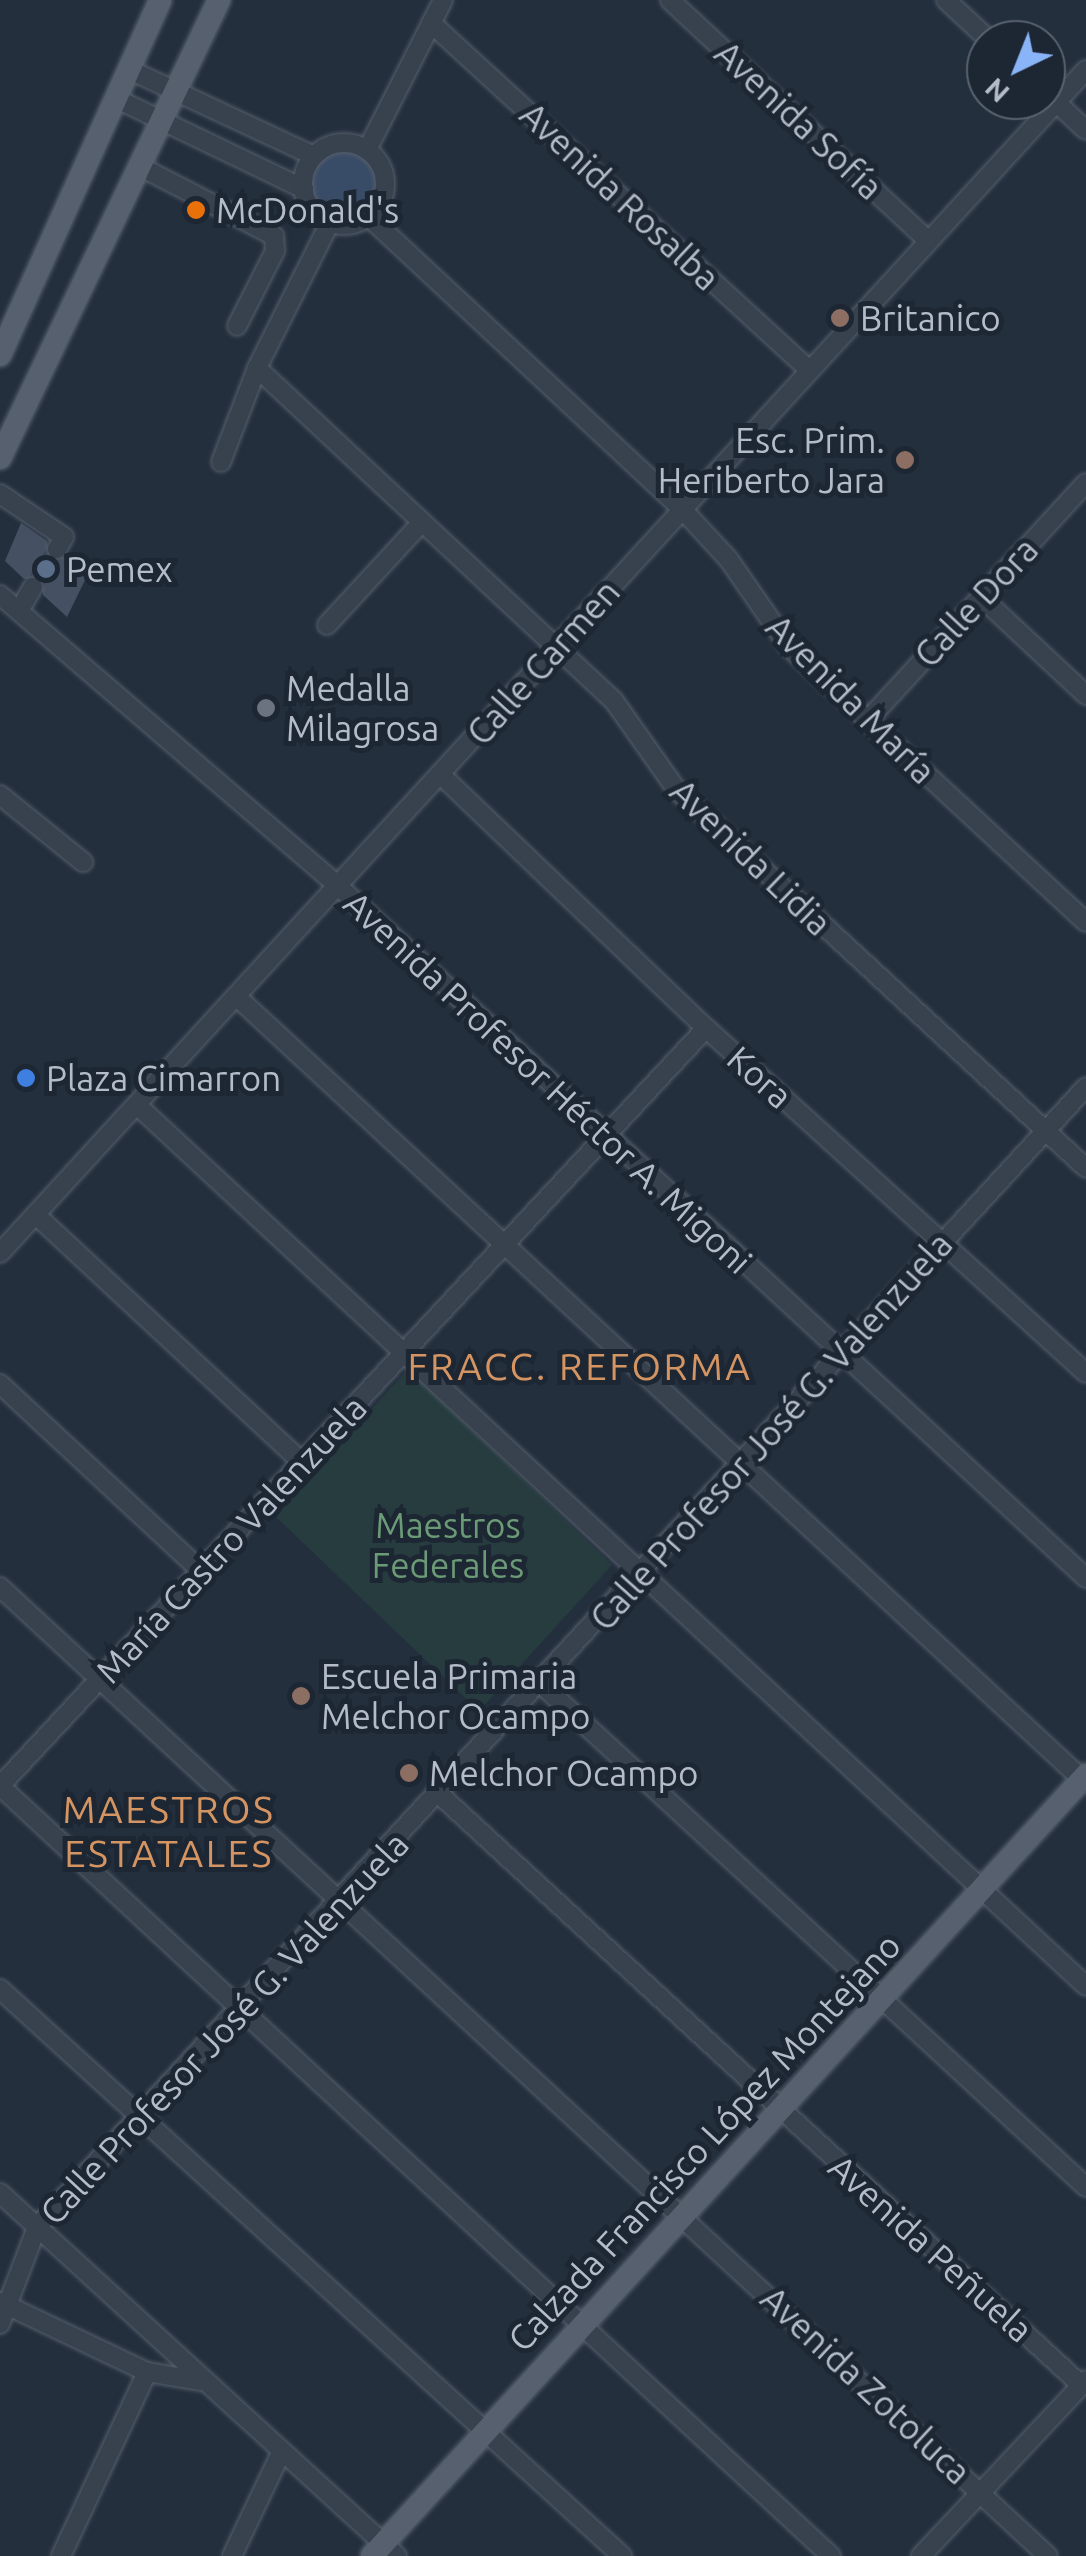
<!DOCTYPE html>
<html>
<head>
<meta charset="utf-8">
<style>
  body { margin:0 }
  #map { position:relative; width:1086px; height:2556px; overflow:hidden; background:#242f3e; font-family:Ubuntu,sans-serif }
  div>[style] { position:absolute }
  .green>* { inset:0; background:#263c3f }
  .water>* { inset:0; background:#394c67 }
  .round { border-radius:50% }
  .building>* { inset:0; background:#455162 }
  .minor-tunnel>* { height:18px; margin-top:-9px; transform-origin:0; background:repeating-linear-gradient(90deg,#3a4453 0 18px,transparent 0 27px) }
  .roads { filter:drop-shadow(0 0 2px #565f6c) drop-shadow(0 0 2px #565f6c) }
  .minor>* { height:18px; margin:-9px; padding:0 9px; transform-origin:9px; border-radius:9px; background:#38414e }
  .minor>.ring { margin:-9px; padding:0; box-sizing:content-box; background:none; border:18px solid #38414e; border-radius:50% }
  .major>* { height:22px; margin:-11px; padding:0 11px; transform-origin:11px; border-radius:11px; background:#56606e }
  .dots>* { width:28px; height:28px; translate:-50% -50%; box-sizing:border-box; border:5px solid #1d2633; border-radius:50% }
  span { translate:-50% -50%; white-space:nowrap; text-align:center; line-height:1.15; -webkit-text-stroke:10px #1d2633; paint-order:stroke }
  .street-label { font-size:35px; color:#b4bcc9 }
  .poi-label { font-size:35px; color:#b4bcc9 }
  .left { translate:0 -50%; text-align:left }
  .right { translate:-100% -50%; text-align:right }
  .park-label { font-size:35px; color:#6b9a76 }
  .neighbourhood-label { font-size:38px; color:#d59563; letter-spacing:2.5px }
  .north { position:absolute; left:966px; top:20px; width:100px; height:100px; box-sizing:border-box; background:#1d2633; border:2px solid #59626f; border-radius:50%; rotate:223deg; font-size:28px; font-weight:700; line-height:40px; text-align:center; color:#b4bcc9 }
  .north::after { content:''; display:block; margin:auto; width:35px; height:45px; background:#8ab4f8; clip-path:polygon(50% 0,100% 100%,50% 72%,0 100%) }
</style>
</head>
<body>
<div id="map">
  <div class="green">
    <div style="clip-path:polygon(408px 1369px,612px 1565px,479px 1711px,275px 1516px)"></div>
  </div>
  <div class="water">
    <div class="round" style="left:309px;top:145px;width:68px;height:68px"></div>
  </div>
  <div class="building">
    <div style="clip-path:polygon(21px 523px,47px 541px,50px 559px,66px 557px,86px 578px,67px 617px,43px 595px,40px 577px,24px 579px,5px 561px)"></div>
  </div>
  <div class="minor-tunnel">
    <div style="left:33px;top:587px;width:45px;rotate:-57.7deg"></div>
  </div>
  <div class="roads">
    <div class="minor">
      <div style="left:670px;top:0;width:353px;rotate:43deg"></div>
      <div style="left:946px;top:0;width:59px;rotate:42.9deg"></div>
      <div style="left:431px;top:23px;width:512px;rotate:42.54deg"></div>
      <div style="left:128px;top:69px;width:205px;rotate:25.1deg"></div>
      <div style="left:1046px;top:93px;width:54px;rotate:42.8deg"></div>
      <div style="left:115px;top:98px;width:210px;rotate:25.7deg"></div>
      <div class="ring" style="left:303px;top:143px;width:64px;height:64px"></div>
      <div style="left:367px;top:150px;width:168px;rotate:-63.1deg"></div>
      <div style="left:141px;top:167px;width:150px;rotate:27.4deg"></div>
      <div style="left:274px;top:236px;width:15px;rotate:86deg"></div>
      <div style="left:275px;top:251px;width:84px;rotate:116.9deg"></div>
      <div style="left:369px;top:217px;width:428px;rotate:43deg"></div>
      <div style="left:682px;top:509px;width:69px;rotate:47.3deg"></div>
      <div style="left:729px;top:560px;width:107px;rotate:55.3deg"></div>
      <div style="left:790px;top:648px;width:403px;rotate:42.8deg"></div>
      <div style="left:257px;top:368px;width:488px;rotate:43deg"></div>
      <div style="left:614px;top:701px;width:108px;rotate:54.8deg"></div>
      <div style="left:676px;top:789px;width:558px;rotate:42.75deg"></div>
      <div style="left:221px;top:462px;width:101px;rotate:-69deg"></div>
      <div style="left:257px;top:368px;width:163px;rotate:-63.4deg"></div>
      <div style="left:0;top:494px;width:77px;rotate:33.9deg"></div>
      <div style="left:64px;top:537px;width:14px;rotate:120deg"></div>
      <div style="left:0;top:595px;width:446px;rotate:40.7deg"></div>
      <div style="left:338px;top:886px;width:1019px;rotate:42.77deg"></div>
      <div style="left:981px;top:597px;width:144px;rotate:43deg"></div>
      <div style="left:19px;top:611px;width:28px;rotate:-60deg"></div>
      <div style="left:327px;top:625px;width:140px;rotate:-47.3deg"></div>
      <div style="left:867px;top:721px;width:323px;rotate:-47.4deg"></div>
      <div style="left:441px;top:775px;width:366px;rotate:43.7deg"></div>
      <div style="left:706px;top:1028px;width:513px;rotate:42.24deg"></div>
      <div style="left:0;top:795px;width:107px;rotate:38.9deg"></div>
      <div style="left:237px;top:997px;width:1157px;rotate:42.79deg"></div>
      <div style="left:138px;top:1106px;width:1293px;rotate:42.87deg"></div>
      <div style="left:36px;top:1215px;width:363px;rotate:42.9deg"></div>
      <div style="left:0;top:1253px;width:1606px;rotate:-47.45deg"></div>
      <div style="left:0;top:1384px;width:273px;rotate:42.9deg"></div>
      <div style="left:0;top:1587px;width:1427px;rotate:42.76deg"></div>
      <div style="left:540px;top:1683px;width:743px;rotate:42.71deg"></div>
      <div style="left:0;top:1786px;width:1133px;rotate:42.82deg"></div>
      <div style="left:0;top:1786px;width:1036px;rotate:-47.03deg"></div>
      <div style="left:439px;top:1794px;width:873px;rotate:42.63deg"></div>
      <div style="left:0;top:1989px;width:842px;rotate:42.35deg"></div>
      <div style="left:0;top:2193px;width:538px;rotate:42.44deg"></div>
      <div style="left:0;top:2302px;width:163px;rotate:25.5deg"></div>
      <div style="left:147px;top:2372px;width:55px;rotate:9.5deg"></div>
      <div style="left:0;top:2324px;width:104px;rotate:-69.1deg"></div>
      <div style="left:37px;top:2227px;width:1549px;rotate:-47.38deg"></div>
      <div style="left:61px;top:2556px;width:203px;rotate:-64.9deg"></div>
      <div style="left:232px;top:2556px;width:114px;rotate:-64.6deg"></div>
      <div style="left:921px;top:2556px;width:241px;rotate:-46.8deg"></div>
    </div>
    <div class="major">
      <div style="left:0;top:355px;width:389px;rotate:-65.7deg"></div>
      <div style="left:0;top:458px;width:508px;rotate:-64.44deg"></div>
      <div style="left:372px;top:2556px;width:1058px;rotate:-47.57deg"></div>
    </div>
  </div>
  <div class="dots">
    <div style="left:196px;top:210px;background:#e8710a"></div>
    <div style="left:840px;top:318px;background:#8d6e63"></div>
    <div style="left:905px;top:460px;background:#8d6e63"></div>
    <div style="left:46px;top:569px;background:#5c6f8a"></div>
    <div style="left:266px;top:708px;background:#6b7280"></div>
    <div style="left:26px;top:1078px;background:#3f7fe0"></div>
    <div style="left:301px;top:1696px;background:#8d6e63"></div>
    <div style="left:409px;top:1773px;background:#8d6e63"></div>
  </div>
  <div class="street-label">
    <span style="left:799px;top:120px;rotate:43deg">Avenida Sofía</span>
    <span style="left:620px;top:196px;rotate:43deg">Avenida Rosalba</span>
    <span style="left:976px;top:602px;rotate:-47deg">Calle Dora</span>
    <span style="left:543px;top:662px;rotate:-48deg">Calle Carmen</span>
    <span style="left:851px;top:699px;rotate:45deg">Avenida María</span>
    <span style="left:751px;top:857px;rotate:44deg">Avenida Lidia</span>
    <span style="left:760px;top:1077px;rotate:42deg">Kora</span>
    <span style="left:548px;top:1082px;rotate:43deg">Avenida Profesor Héctor A. Migoni</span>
    <span style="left:771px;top:1431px;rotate:-48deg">Calle Profesor José G. Valenzuela</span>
    <span style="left:231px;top:1539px;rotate:-47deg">María Castro Valenzuela</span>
    <span style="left:224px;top:2028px;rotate:-47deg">Calle Profesor José G. Valenzuela</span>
    <span style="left:704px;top:2142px;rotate:-47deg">Calzada Francisco López Montejano</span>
    <span style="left:931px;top:2248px;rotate:42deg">Avenida Peñuela</span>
    <span style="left:866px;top:2385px;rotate:43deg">Avenida Zotoluca</span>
  </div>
  <div class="poi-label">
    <span class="left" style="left:216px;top:210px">McDonald's</span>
    <span class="left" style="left:860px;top:318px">Britanico</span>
    <span class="right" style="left:885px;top:460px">Esc. Prim.<br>Heriberto Jara</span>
    <span class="left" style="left:66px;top:569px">Pemex</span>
    <span class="left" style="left:286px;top:708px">Medalla<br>Milagrosa</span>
    <span class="left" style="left:46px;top:1078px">Plaza Cimarron</span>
    <span class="left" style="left:321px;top:1696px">Escuela Primaria<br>Melchor Ocampo</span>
    <span class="left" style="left:429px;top:1773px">Melchor Ocampo</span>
  </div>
  <div class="park-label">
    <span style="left:448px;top:1545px">Maestros<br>Federales</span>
  </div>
  <div class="neighbourhood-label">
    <span style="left:580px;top:1367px">FRACC. REFORMA</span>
    <span style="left:169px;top:1832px">MAESTROS<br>ESTATALES</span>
  </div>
  <div class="north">N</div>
</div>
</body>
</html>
